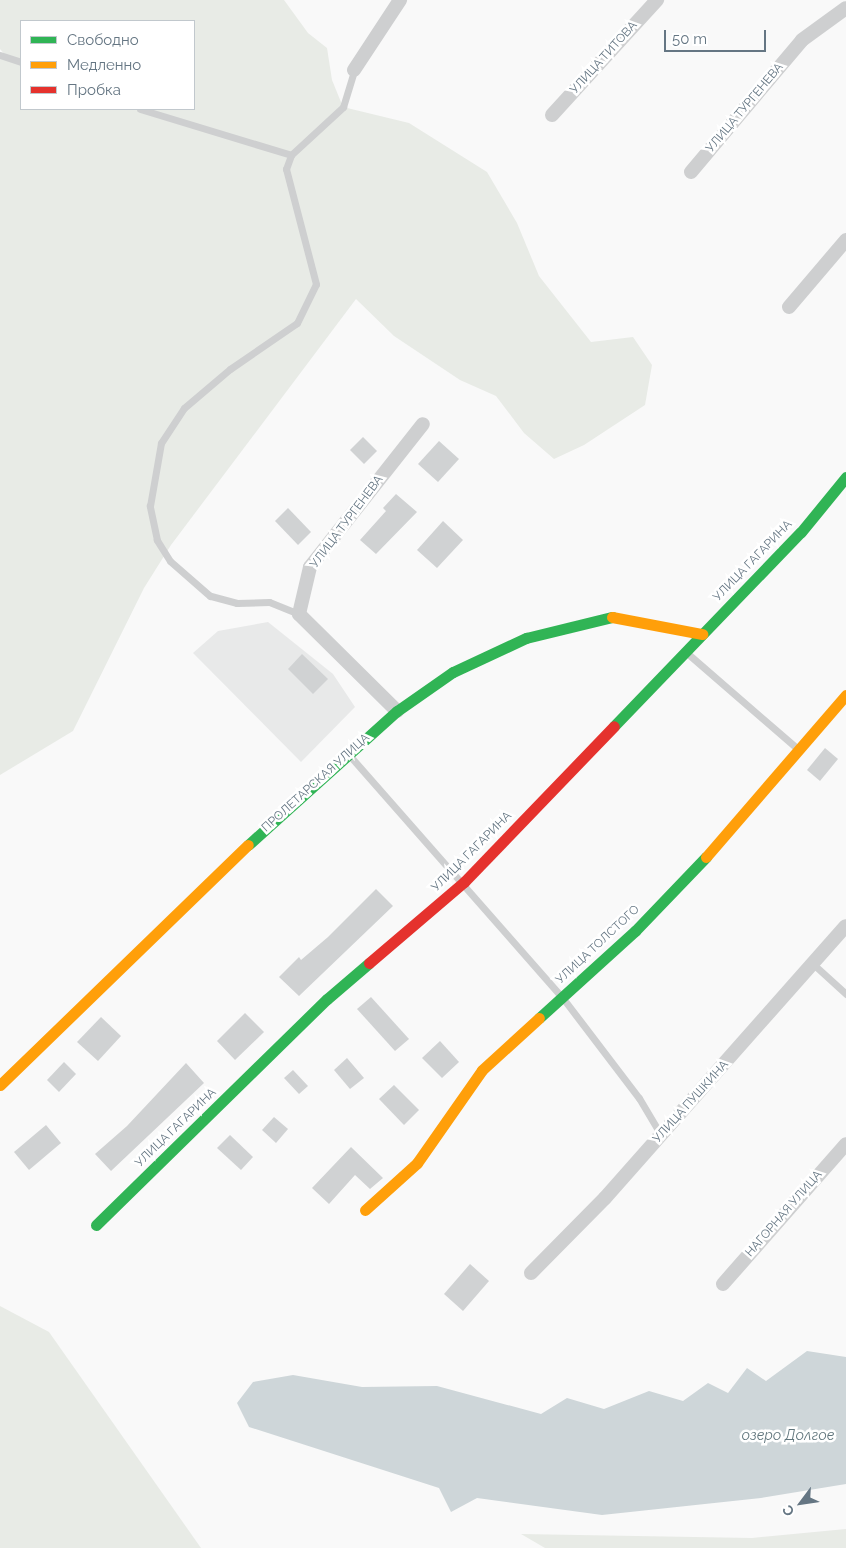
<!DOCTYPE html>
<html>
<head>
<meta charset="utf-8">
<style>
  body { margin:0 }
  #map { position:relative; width:846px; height:1548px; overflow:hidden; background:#f9f9f9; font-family:Raleway,sans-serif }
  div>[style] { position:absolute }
  .built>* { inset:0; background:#e8e9e9 }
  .green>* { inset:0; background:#e8ebe6 }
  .water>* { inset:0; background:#ced6d9 }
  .building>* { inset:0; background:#d0d2d3 }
  .lane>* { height:7px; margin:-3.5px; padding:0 3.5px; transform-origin:3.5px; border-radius:3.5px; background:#cecfd0 }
  .street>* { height:14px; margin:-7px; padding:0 7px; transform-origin:7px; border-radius:7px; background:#cecfd0 }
  .fast>* { height:11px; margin:-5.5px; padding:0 5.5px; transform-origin:5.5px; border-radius:5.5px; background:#30b455 }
  .slow>* { height:11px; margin:-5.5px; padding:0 5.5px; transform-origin:5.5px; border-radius:5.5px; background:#ff9f0a }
  .jam>* { height:11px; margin:-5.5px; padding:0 5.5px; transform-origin:5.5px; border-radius:5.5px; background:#e5322d }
  span { translate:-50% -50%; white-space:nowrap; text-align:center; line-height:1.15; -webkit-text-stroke:5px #fff; paint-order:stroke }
  .street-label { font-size:12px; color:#657683 }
  .water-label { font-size:14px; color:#60757c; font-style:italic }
  .legend { position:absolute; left:20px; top:20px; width:175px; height:90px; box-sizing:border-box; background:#fff; border:1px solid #c1c8cd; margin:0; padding:6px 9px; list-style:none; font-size:15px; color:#657683 }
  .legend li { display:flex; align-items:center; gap:10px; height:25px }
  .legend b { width:25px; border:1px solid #c1c8cd }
  .north { position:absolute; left:776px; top:1478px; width:50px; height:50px; -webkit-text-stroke:4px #fff; paint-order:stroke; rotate:239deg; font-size:14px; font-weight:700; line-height:20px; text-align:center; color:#657683 }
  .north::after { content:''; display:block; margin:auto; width:18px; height:22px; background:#657683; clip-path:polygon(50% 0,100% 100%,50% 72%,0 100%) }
  .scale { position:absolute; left:664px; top:30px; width:102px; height:22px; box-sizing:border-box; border:2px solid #657683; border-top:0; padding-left:6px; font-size:15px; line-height:18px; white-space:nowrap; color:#657683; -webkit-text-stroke:4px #fff; paint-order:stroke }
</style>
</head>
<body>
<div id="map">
  <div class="built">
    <div style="clip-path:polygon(268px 622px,333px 674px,355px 707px,301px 762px,193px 653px,218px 631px)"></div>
  </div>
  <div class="green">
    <div style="clip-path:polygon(evenodd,0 0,284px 0,308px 33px,327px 48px,332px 80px,343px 107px,409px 123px,487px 172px,517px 223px,539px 276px,591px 342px,633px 337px,652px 365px,645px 405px,584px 445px,554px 459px,524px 433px,496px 396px,460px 380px,394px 336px,356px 299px,171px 545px,144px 588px,73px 731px,0 775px,0 56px,7px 57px,0 49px,0 0,21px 21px,194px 21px,194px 109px,21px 109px,21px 21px)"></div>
    <div style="clip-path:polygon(0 1306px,49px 1332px,201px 1548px,0 1548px)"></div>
    <div style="clip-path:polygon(846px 1529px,846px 1548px,545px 1548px,521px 1534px,752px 1538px)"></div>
  </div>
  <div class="water">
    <div style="clip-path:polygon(807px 1351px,846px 1357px,846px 1484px,761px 1498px,602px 1515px,477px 1498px,451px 1512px,439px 1488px,249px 1427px,237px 1403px,253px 1382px,293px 1375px,362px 1387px,437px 1386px,541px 1414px,567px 1398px,604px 1409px,649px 1391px,683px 1401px,708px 1383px,728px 1393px,747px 1368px,766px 1381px)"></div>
  </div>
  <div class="building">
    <div style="clip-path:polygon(363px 437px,377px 451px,364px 464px,350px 450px)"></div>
    <div style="clip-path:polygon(439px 441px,459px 459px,438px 482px,418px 464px)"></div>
    <div style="clip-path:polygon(396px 494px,417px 512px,376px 554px,360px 540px,386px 511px,383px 508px)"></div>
    <div style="clip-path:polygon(288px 508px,311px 532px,298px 545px,275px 521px)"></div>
    <div style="clip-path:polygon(443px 521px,463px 540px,437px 568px,417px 550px)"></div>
    <div style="clip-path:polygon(302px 654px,328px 679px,313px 694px,288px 669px)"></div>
    <div style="clip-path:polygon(825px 748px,838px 759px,820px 781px,807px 770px)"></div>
    <div style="clip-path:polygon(376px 889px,393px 906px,299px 996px,279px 977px,299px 957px,301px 960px,328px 937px)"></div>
    <div style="clip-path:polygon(371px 997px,409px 1039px,395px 1051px,357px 1009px)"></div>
    <div style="clip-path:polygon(245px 1013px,264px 1032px,235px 1060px,217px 1041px)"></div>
    <div style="clip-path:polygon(101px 1017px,121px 1036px,98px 1061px,77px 1042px)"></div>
    <div style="clip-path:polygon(440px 1041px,459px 1062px,442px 1078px,422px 1058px)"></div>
    <div style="clip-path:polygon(347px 1058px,364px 1078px,350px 1089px,334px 1070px)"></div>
    <div style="clip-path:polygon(64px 1062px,76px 1074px,59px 1092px,47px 1080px)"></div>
    <div style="clip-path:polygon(186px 1063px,204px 1083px,111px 1171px,95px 1154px,127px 1126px)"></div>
    <div style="clip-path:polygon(293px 1070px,308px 1086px,299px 1094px,284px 1078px)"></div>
    <div style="clip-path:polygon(394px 1085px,419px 1110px,404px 1125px,379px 1099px)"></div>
    <div style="clip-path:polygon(274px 1117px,288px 1129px,276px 1143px,262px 1130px)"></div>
    <div style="clip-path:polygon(46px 1125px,61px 1143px,29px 1170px,14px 1152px)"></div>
    <div style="clip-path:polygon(230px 1135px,253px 1157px,241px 1170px,217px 1148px)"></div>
    <div style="clip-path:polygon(351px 1147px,383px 1178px,370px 1189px,355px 1175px,329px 1204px,312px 1188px)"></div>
    <div style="clip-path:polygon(470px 1264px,489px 1281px,463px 1311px,444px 1294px)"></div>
  </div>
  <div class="lane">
    <div style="left:0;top:55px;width:22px;rotate:18deg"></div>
    <div style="left:140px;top:109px;width:158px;rotate:16.9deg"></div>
    <div style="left:299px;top:614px;width:32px;rotate:-158deg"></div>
    <div style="left:269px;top:602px;width:32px;rotate:178deg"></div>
    <div style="left:237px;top:603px;width:28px;rotate:-165deg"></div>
    <div style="left:210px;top:596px;width:53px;rotate:-138.8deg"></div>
    <div style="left:170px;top:561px;width:25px;rotate:-122deg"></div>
    <div style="left:157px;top:540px;width:35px;rotate:-102deg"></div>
    <div style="left:150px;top:506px;width:64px;rotate:-80.1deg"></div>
    <div style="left:161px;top:443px;width:42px;rotate:-56.7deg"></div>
    <div style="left:184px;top:408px;width:60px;rotate:-40.3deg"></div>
    <div style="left:230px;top:369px;width:81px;rotate:-34.5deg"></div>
    <div style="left:297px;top:323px;width:43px;rotate:-64deg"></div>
    <div style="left:316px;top:284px;width:119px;rotate:-104.6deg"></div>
    <div style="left:286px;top:169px;width:15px;rotate:-70deg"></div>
    <div style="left:291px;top:155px;width:71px;rotate:-42.7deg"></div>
    <div style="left:343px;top:107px;width:39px;rotate:-73deg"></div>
    <div style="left:687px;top:653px;width:147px;rotate:40.9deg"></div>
    <div style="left:350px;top:756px;width:321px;rotate:48.7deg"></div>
    <div style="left:562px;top:997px;width:127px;rotate:52.7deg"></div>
    <div style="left:639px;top:1098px;width:43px;rotate:59.3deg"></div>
    <div style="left:812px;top:963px;width:46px;rotate:42.4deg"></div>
  </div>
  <div class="street">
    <div style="left:354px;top:70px;width:84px;rotate:-56.7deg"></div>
    <div style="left:552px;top:115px;width:156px;rotate:-47.6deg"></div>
    <div style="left:691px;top:172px;width:172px;rotate:-49.9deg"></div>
    <div style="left:802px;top:40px;width:54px;rotate:-36deg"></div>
    <div style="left:789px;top:307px;width:88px;rotate:-49.6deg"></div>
    <div style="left:397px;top:711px;width:138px;rotate:-135.3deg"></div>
    <div style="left:299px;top:614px;width:48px;rotate:-76.8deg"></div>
    <div style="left:310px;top:567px;width:182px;rotate:-51.7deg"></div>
    <div style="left:531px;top:1273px;width:105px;rotate:-45.4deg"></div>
    <div style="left:605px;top:1198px;width:363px;rotate:-48.5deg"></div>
    <div style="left:723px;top:1284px;width:186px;rotate:-48.7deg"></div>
  </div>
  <div class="fast">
    <div style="left:614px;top:726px;width:269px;rotate:-46.1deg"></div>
    <div style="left:801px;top:532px;width:71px;rotate:-50.7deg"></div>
    <div style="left:248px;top:845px;width:200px;rotate:-42deg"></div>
    <div style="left:397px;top:711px;width:68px;rotate:-34.9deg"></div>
    <div style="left:453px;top:672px;width:81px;rotate:-25deg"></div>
    <div style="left:526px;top:638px;width:89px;rotate:-13.7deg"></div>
    <div style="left:539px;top:1018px;width:130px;rotate:-42.2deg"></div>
    <div style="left:635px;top:931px;width:103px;rotate:-46.2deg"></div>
    <div style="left:96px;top:1225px;width:323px;rotate:-44.4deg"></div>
    <div style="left:327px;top:999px;width:55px;rotate:-40.6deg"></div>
  </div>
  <div class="slow">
    <div style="left:612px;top:617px;width:92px;rotate:10.7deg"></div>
    <div style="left:706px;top:857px;width:214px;rotate:-49.2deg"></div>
    <div style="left:0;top:1085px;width:345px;rotate:-44.1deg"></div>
    <div style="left:365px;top:1210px;width:70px;rotate:-42.1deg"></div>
    <div style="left:417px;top:1163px;width:113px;rotate:-55deg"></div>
    <div style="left:482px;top:1070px;width:77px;rotate:-42.4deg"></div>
  </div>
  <div class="jam">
    <div style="left:369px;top:963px;width:125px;rotate:-40.5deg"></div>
    <div style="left:464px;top:882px;width:216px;rotate:-46.1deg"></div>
  </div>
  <div class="street-label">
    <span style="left:604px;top:58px;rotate:-48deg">УЛИЦА ТИТОВА</span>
    <span style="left:745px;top:108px;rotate:-50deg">УЛИЦА ТУРГЕНЕВА</span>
    <span style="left:347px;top:522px;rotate:-53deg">УЛИЦА ТУРГЕНЕВА</span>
    <span style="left:753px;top:561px;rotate:-46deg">УЛИЦА ГАГАРИНА</span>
    <span style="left:316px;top:783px;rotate:-42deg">ПРОЛЕТАРСКАЯ УЛИЦА</span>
    <span style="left:472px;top:852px;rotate:-45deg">УЛИЦА ГАГАРИНА</span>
    <span style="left:598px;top:945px;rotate:-43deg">УЛИЦА ТОЛСТОГО</span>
    <span style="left:691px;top:1102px;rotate:-48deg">УЛИЦА ПУШКИНА</span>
    <span style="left:176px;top:1128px;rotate:-44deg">УЛИЦА ГАГАРИНА</span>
    <span style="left:784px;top:1214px;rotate:-49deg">НАГОРНАЯ УЛИЦА</span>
  </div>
  <div class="water-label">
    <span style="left:788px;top:1435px">озеро Долгое</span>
  </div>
  <ul class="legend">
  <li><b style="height:6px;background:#30b455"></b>Свободно</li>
  <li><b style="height:6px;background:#ff9f0a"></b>Медленно</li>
  <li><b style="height:6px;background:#e5322d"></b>Пробка</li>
  </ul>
  <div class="north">С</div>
  <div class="scale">50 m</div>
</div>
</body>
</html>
